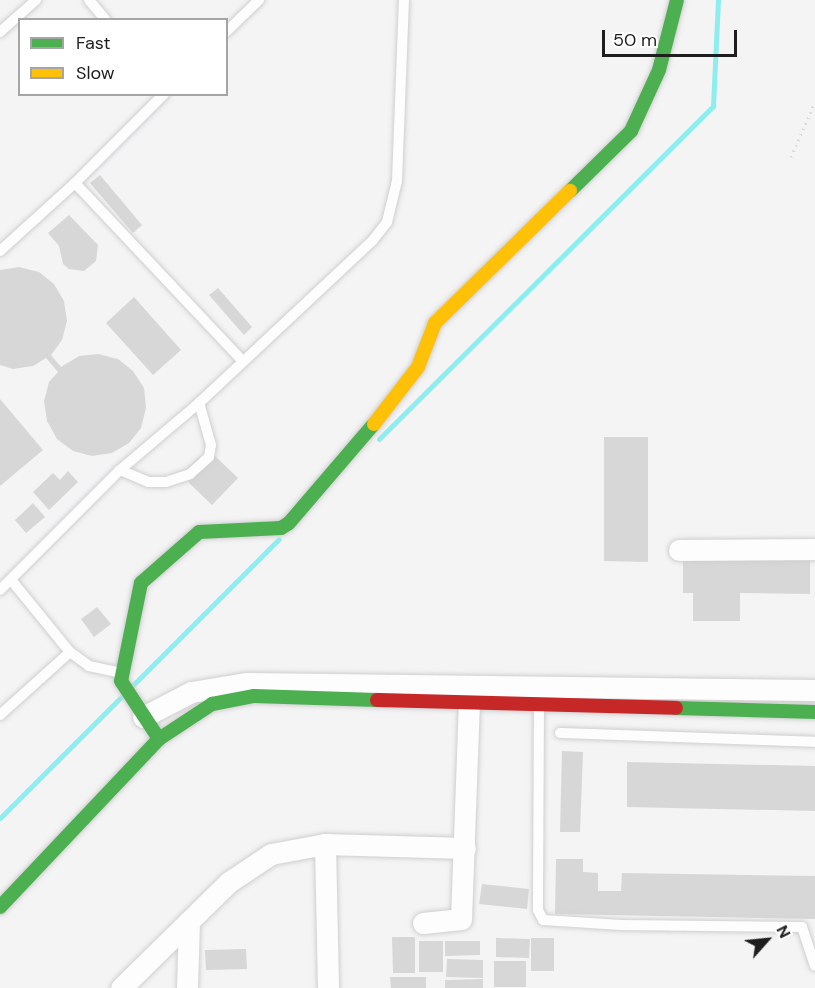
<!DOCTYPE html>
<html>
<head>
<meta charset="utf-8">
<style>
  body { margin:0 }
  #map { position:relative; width:815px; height:988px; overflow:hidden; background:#f4f4f5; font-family:"DM Sans",sans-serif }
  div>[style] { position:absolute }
  .stream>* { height:5px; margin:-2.5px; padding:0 2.5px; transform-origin:2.5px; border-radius:2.5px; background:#8ceeef }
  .building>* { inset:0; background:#d7d7d8 }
  .path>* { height:3px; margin-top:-1.5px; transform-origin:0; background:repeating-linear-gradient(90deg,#dadada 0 1.5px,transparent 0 6px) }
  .roads { filter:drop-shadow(0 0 2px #cfcfd0) drop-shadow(0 0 2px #cfcfd0) }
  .lane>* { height:10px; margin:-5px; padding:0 5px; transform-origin:5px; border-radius:5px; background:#fdfdfe }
  .street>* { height:21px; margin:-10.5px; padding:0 10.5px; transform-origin:10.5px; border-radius:10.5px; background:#fdfdfe }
  .fast>* { height:14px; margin:-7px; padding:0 7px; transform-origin:7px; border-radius:7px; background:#4caf50 }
  .slow>* { height:14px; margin:-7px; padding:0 7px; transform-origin:7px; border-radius:7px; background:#ffc107 }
  .jam>* { height:14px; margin:-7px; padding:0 7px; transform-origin:7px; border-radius:7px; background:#c62828 }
  span { translate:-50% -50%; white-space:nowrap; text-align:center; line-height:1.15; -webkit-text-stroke:4.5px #fff; paint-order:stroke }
  .legend { position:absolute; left:18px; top:18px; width:210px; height:78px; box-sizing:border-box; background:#fff; border:2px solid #a5a5a5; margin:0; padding:8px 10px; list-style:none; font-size:18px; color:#1e1e1f }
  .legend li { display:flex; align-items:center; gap:12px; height:30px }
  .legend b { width:30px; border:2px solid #a5a5a5 }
  .north { position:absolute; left:737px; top:910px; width:60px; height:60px; -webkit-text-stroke:4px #fff; paint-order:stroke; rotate:63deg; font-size:16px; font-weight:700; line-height:24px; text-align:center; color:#1e1e1f }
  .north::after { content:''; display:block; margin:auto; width:21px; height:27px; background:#1e1e1f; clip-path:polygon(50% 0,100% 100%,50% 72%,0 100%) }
  .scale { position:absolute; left:602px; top:30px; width:135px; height:27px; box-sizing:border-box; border:3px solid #1e1e1f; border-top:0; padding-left:8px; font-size:18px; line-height:21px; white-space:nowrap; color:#1e1e1f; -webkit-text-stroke:4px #fff; paint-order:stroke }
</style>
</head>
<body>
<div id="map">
  <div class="stream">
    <div style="left:379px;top:439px;width:472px;rotate:-44.9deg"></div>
    <div style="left:713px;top:106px;width:106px;rotate:-87.3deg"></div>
    <div style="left:133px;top:685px;width:206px;rotate:-45deg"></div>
    <div style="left:0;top:818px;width:173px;rotate:-45deg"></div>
  </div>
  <div class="building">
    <div style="clip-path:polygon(100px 175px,142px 225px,133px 233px,90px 183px)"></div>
    <div style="clip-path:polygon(69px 215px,98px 245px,96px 261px,84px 271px,69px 269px,63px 264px,59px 246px,48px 233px)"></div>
    <div style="clip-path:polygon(19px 267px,39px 272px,54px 284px,64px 301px,67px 321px,62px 340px,51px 355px,61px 367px,79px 356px,98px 354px,118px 359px,133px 371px,144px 388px,146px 408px,141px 428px,129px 443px,112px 453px,92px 456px,73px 451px,57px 439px,47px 421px,44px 401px,49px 382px,58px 372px,46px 358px,33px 366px,13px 369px,0 365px,0 270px)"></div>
    <div style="clip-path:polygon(218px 288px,252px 327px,244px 335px,209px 295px)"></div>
    <div style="clip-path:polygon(134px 297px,181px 350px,153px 375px,106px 323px)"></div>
    <div style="clip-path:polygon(0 399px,43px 450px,0 486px)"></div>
    <div style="clip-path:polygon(604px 437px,648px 437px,648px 562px,604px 561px)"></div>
    <div style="clip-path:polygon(215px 456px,238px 478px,212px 505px,188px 482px,195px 475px,188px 468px,199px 457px,207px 464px)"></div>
    <div style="clip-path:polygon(68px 471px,78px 482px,49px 510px,33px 492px,53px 473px,60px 480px)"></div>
    <div style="clip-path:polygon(33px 503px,45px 517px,26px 533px,15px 520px)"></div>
    <div style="clip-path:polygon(683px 560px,810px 560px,810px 594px,740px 593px,740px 621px,693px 621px,693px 593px,683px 593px)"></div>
    <div style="clip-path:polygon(97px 607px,111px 624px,94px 637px,81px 619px)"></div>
    <div style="clip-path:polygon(562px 751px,583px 752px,580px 832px,560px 832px)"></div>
    <div style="clip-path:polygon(627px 762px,815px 766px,815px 811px,627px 807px)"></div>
    <div style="clip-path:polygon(556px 859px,583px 859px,583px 872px,598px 873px,598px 891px,621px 891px,622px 873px,815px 876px,815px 919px,555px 914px)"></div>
    <div style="clip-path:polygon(482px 884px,529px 889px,527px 909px,479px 904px)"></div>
    <div style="clip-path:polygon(392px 937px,415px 937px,415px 973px,393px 973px)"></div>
    <div style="clip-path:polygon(496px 938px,530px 939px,529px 958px,496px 957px)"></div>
    <div style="clip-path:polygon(531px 938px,554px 938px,554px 971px,531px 971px)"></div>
    <div style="clip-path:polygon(419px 941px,443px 941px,443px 972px,419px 972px)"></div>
    <div style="clip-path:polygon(445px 941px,480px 941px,480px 955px,445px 956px)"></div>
    <div style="clip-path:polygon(246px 949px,247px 969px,206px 970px,205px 950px)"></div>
    <div style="clip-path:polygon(447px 959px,483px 960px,483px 978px,446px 977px)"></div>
    <div style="clip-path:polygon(494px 961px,526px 961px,526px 987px,494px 987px)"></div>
    <div style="clip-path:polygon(390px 977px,426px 977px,426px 988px,391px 988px)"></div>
    <div style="clip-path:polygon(483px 979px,483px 988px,445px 988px,445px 980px)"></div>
  </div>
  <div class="path">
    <div style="left:791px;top:157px;width:60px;rotate:-66.4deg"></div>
  </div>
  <div class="roads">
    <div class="lane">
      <div style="left:89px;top:0;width:26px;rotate:50deg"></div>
      <div style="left:0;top:32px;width:48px;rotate:-41.6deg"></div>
      <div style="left:226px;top:32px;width:46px;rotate:-44.1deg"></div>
      <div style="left:75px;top:183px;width:126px;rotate:-45deg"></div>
      <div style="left:0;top:251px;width:101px;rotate:-42.2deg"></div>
      <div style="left:75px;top:183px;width:245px;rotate:46.7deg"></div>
      <div style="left:120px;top:470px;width:30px;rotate:23deg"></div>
      <div style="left:148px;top:482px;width:18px"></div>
      <div style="left:166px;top:482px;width:25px;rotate:-18deg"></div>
      <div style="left:190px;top:474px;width:25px;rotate:-42deg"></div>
      <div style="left:209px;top:457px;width:12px;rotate:-81deg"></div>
      <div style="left:211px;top:445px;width:44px;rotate:-105.9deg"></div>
      <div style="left:12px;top:581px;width:92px;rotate:50.8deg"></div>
      <div style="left:70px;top:652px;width:24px;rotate:36deg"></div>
      <div style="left:89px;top:666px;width:33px;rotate:12deg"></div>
      <div style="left:0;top:590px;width:170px;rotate:-45deg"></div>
      <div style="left:120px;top:470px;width:104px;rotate:-40.3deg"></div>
      <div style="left:199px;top:403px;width:238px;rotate:-43.1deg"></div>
      <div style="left:373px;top:240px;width:23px;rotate:-52deg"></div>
      <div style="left:387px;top:222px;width:42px;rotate:-76.3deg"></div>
      <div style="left:397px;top:181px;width:181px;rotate:-87.8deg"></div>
      <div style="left:539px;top:705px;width:205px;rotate:90.3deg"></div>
      <div style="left:538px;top:910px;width:11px;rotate:63deg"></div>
      <div style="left:543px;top:920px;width:78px;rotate:3.7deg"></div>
      <div style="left:621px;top:925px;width:181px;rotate:0.6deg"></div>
      <div style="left:802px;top:927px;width:41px;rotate:71.6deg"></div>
      <div style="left:0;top:715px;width:94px;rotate:-42deg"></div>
      <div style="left:560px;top:733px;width:255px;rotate:2deg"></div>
    </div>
    <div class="street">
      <div style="left:679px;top:550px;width:136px;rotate:-0.4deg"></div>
      <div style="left:143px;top:717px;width:54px;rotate:-27.5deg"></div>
      <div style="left:191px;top:692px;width:57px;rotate:-9.1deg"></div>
      <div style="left:247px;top:683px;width:568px;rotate:0.71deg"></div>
      <div style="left:325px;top:844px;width:144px;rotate:88.8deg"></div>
      <div style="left:423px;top:923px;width:38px;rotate:-6deg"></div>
      <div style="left:461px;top:919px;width:216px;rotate:-87.9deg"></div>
      <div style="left:121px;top:988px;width:151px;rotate:-44.5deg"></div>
      <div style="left:229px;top:882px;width:50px;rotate:-33.7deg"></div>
      <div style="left:271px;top:854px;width:55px;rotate:-10.5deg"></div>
      <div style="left:325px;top:844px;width:140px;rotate:1.6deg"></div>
      <div style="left:187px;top:988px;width:67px;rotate:-88.3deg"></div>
    </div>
    <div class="fast">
      <div style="left:570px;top:191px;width:86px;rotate:-44.5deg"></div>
      <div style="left:631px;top:131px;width:67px;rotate:-65.3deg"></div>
      <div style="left:659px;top:70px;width:72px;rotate:-75.6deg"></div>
      <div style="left:676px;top:708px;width:139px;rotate:1.6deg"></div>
      <div style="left:159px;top:739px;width:69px;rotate:-123.2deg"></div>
      <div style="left:121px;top:681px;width:100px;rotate:-78.5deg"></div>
      <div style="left:141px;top:583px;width:77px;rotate:-41.3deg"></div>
      <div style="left:199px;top:532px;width:82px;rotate:-2.8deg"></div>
      <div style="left:281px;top:528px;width:9px;rotate:-32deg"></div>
      <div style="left:289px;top:523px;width:130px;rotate:-49.4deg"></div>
      <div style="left:0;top:907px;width:231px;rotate:-46.6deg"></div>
      <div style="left:159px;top:739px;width:64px;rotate:-33.4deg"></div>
      <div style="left:212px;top:704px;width:43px;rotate:-10.8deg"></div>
      <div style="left:254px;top:696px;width:123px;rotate:1.9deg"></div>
    </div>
    <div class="slow">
      <div style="left:374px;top:424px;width:72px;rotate:-52.3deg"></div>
      <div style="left:418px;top:367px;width:47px;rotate:-68.9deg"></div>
      <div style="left:435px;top:323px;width:189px;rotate:-44.4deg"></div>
    </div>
    <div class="jam">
      <div style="left:377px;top:700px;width:299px;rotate:1.5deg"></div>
    </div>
  </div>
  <ul class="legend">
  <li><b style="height:8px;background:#4caf50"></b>Fast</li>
  <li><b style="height:8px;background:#ffc107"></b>Slow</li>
  </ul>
  <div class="north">N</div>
  <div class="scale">50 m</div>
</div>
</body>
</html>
